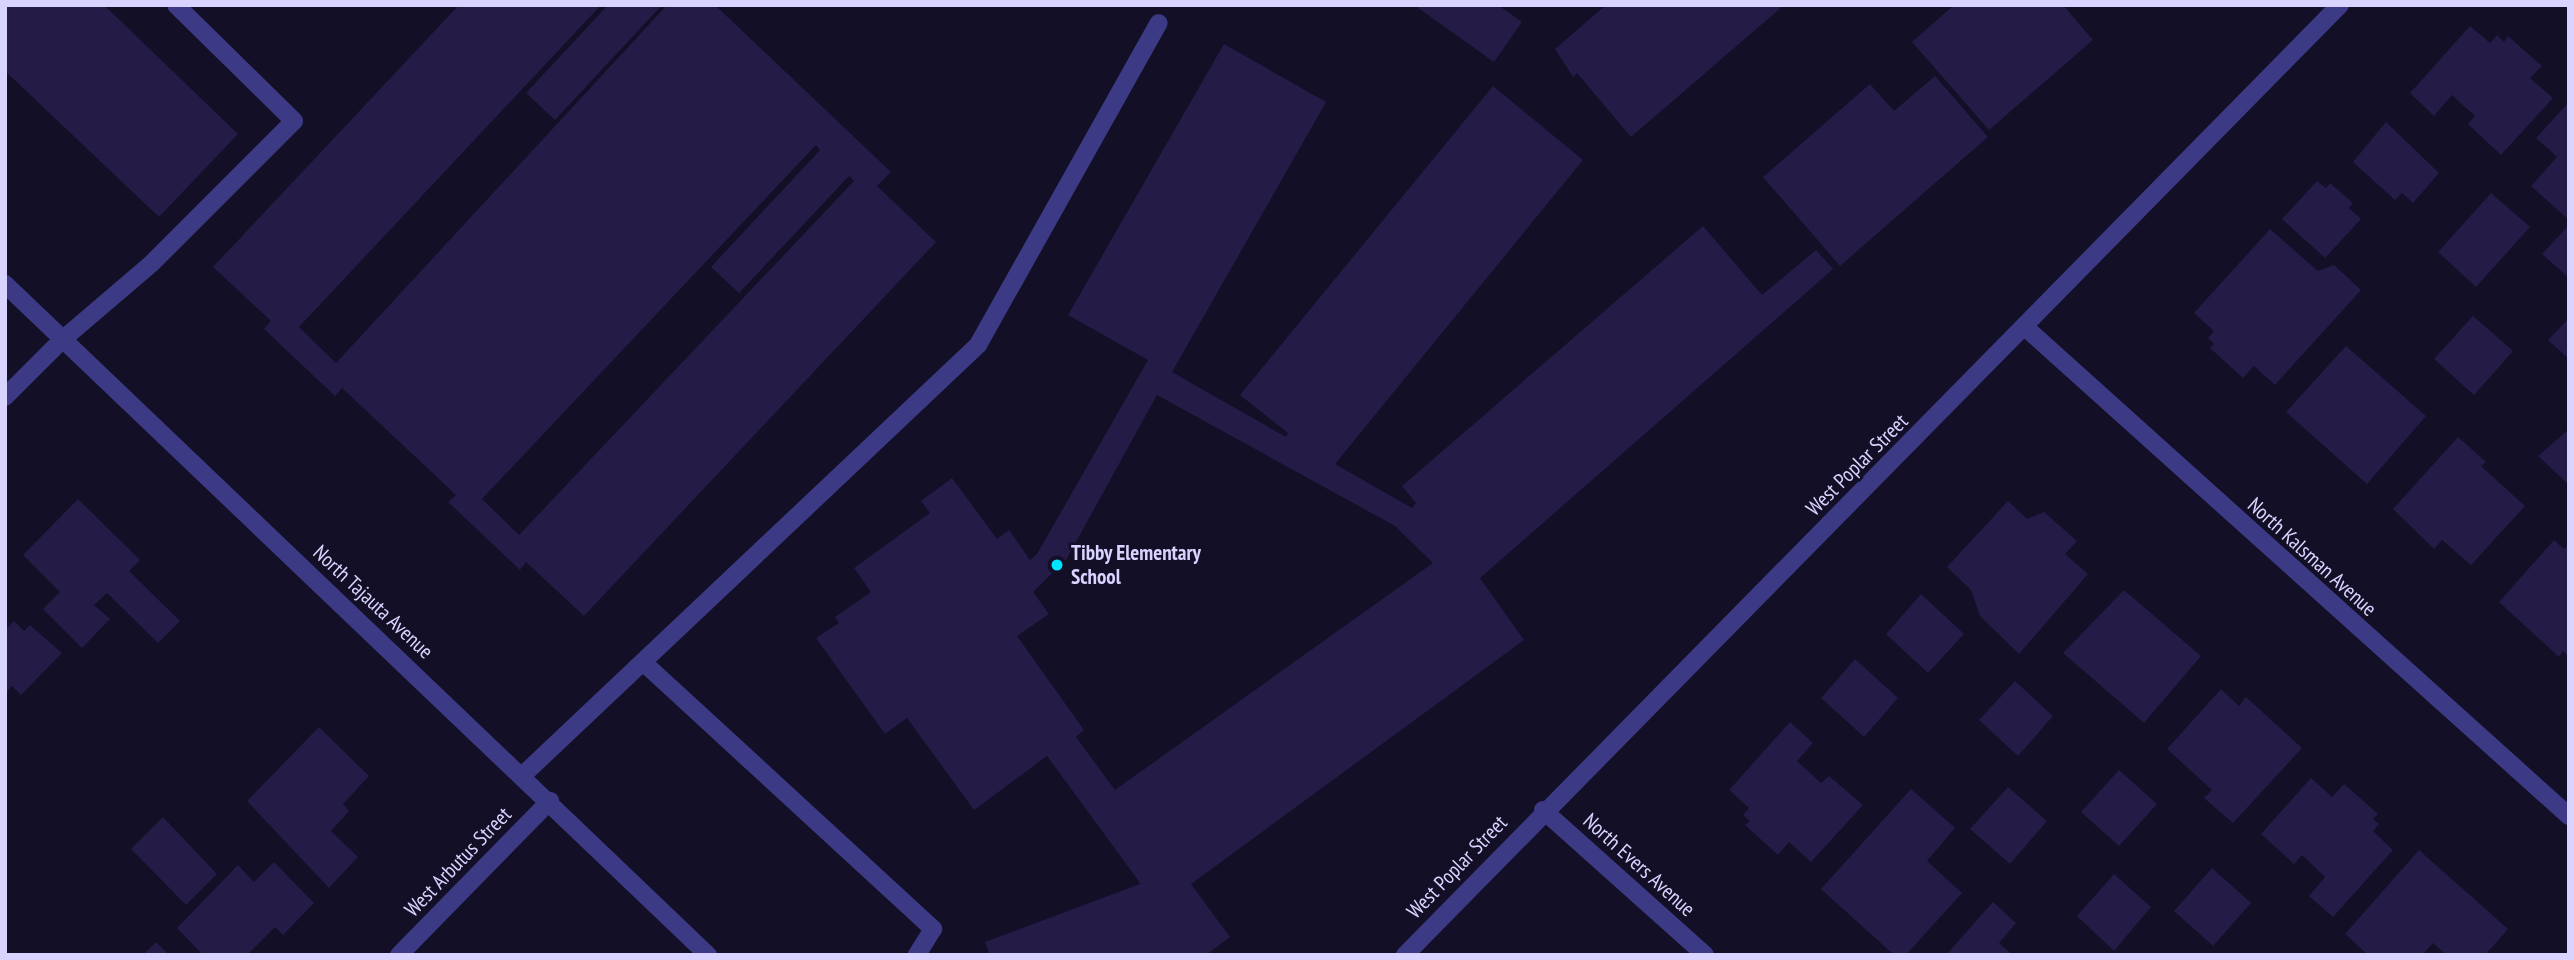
<!DOCTYPE html>
<html>
<head>
<meta charset="utf-8">
<style>
  body { margin:0 }
  #map { position:relative; width:2574px; height:960px; overflow:hidden; background:#130f26; font-family:"PT Sans Narrow",sans-serif }
  div>[style] { position:absolute }
  .building>* { inset:0; background:#241b47 }
  .lane>* { height:18px; margin:-9px; padding:0 9px; transform-origin:9px; border-radius:9px; background:#3d3a85 }
  .street>* { height:18px; margin:-9px; padding:0 9px; transform-origin:9px; border-radius:9px; background:#3d3a85 }
  .dots>* { width:19px; height:19px; translate:-50% -50%; box-sizing:border-box; border:4px solid #130f26; border-radius:50% }
  span { translate:-50% -50%; white-space:nowrap; text-align:center; line-height:1.15; -webkit-text-stroke:5px #130f26; paint-order:stroke }
  .street-label { font-size:21px; color:#d9d4ff }
  .poi-label { font-size:21px; color:#d9d4ff; font-weight:700 }
  .left { translate:0 -50%; text-align:left }
  .frame { position:absolute; inset:0; border:7px solid #d9d4ff; pointer-events:none }
</style>
</head>
<body>
<div id="map">
  <div class="building">
    <div style="clip-path:polygon(5px 5px,104px 5px,238px 134px,159px 217px,5px 71px)"></div>
    <div style="clip-path:polygon(evenodd,459px 5px,601px 5px,299px 327px,336px 363px,667px 5px,715px 5px,891px 172px,877px 186px,936px 242px,584px 616px,526px 562px,520px 570px,448px 502px,456px 495px,342px 388px,335px 396px,264px 329px,271px 321px,213px 267px,459px 5px,816px 145px,820px 150px,711px 267px,739px 293px,849px 176px,854px 181px,519px 535px,482px 499px,816px 145px)"></div>
    <div style="clip-path:polygon(608px 5px,662px 5px,555px 120px,526px 93px)"></div>
    <div style="clip-path:polygon(1414px 5px,1498px 5px,1522px 22px,1494px 62px)"></div>
    <div style="clip-path:polygon(1606px 5px,1784px 5px,1631px 137px,1577px 73px,1573px 77px,1555px 49px)"></div>
    <div style="clip-path:polygon(1954px 5px,2063px 5px,2093px 40px,1989px 130px,1912px 42px)"></div>
    <div style="clip-path:polygon(2470px 26px,2490px 43px,2497px 35px,2504px 42px,2508px 36px,2542px 66px,2530px 78px,2553px 98px,2501px 155px,2468px 124px,2475px 116px,2452px 95px,2434px 116px,2410px 93px)"></div>
    <div style="clip-path:polygon(evenodd,1224px 44px,1326px 102px,1172px 372px,1286px 437px,1288px 433px,1240px 395px,1493px 86px,1583px 160px,1335px 464px,1412px 508px,1416px 503px,1402px 486px,1703px 226px,1762px 295px,1816px 250px,1833px 269px,1480px 578px,1524px 640px,1191px 884px,1230px 937px,1206px 955px,990px 955px,985px 942px,1140px 884px,1138px 880px,1047px 756px,974px 810px,907px 718px,885px 734px,816px 638px,839px 623px,835px 617px,871px 592px,854px 568px,930px 513px,921px 501px,952px 478px,997px 539px,1009px 530px,1030px 560px,1037px 554px,1148px 360px,1068px 315px,1224px 44px,1157px 395px,1395px 526px,1433px 563px,1115px 790px,1076px 737px,1084px 730px,1017px 636px,1049px 614px,1033px 592px,1066px 560px,1157px 395px)"></div>
    <div style="clip-path:polygon(1935px 76px,1988px 137px,1840px 266px,1763px 177px,1870px 84px,1894px 111px)"></div>
    <div style="clip-path:polygon(2569px 102px,2569px 220px,2531px 186px,2557px 157px,2536px 138px)"></div>
    <div style="clip-path:polygon(2386px 122px,2439px 173px,2413px 203px,2402px 193px,2395px 200px,2353px 162px)"></div>
    <div style="clip-path:polygon(2317px 181px,2326px 188px,2330px 183px,2353px 203px,2349px 208px,2361px 219px,2325px 258px,2282px 219px)"></div>
    <div style="clip-path:polygon(2491px 193px,2530px 227px,2476px 287px,2438px 252px)"></div>
    <div style="clip-path:polygon(2569px 225px,2569px 278px,2542px 254px)"></div>
    <div style="clip-path:polygon(2270px 229px,2318px 271px,2334px 265px,2361px 290px,2275px 385px,2254px 366px,2243px 378px,2210px 348px,2214px 344px,2208px 338px,2214px 331px,2194px 313px)"></div>
    <div style="clip-path:polygon(2473px 316px,2513px 351px,2474px 395px,2434px 359px)"></div>
    <div style="clip-path:polygon(2569px 318px,2569px 359px,2548px 340px)"></div>
    <div style="clip-path:polygon(2346px 346px,2426px 416px,2367px 484px,2286px 412px)"></div>
    <div style="clip-path:polygon(2569px 429px,2569px 485px,2538px 456px)"></div>
    <div style="clip-path:polygon(2458px 437px,2486px 462px,2481px 466px,2525px 506px,2471px 565px,2442px 540px,2434px 549px,2393px 509px)"></div>
    <div style="clip-path:polygon(78px 499px,140px 560px,129px 571px,180px 621px,158px 643px,107px 593px,94px 605px,110px 619px,82px 648px,43px 609px,60px 592px,23px 555px)"></div>
    <div style="clip-path:polygon(2008px 501px,2027px 519px,2044px 512px,2077px 541px,2065px 554px,2088px 574px,2019px 654px,1980px 616px,1971px 590px,1947px 567px)"></div>
    <div style="clip-path:polygon(2554px 540px,2564px 549px,2569px 544px,2569px 657px,2563px 651px,2559px 657px,2499px 602px)"></div>
    <div style="clip-path:polygon(2124px 590px,2201px 656px,2144px 723px,2063px 653px)"></div>
    <div style="clip-path:polygon(1921px 594px,1964px 634px,1928px 673px,1886px 634px)"></div>
    <div style="clip-path:polygon(14px 621px,24px 631px,30px 625px,62px 653px,21px 695px,12px 686px,5px 694px,5px 630px)"></div>
    <div style="clip-path:polygon(1855px 659px,1898px 698px,1864px 737px,1821px 698px)"></div>
    <div style="clip-path:polygon(2015px 681px,2053px 716px,2018px 756px,1979px 720px)"></div>
    <div style="clip-path:polygon(2221px 689px,2239px 706px,2246px 697px,2302px 748px,2233px 823px,2204px 798px,2212px 790px,2167px 749px)"></div>
    <div style="clip-path:polygon(1790px 722px,1813px 743px,1797px 761px,1821px 783px,1829px 776px,1863px 805px,1811px 862px,1789px 842px,1778px 855px,1745px 825px,1750px 821px,1743px 815px,1749px 808px,1729px 790px)"></div>
    <div style="clip-path:polygon(319px 727px,369px 776px,343px 804px,349px 811px,331px 831px,358px 857px,329px 888px,247px 801px)"></div>
    <div style="clip-path:polygon(2119px 770px,2157px 804px,2119px 846px,2081px 812px)"></div>
    <div style="clip-path:polygon(2311px 778px,2332px 797px,2344px 784px,2378px 814px,2373px 819px,2379px 824px,2373px 831px,2393px 850px,2333px 917px,2309px 896px,2325px 877px,2302px 855px,2294px 864px,2261px 834px)"></div>
    <div style="clip-path:polygon(2008px 787px,2047px 821px,2010px 864px,1970px 829px)"></div>
    <div style="clip-path:polygon(1911px 789px,1955px 828px,1927px 861px,1962px 893px,1906px 955px,1894px 955px,1821px 889px)"></div>
    <div style="clip-path:polygon(163px 817px,217px 874px,186px 905px,131px 849px)"></div>
    <div style="clip-path:polygon(2419px 850px,2508px 929px,2485px 955px,2446px 955px,2433px 943px,2422px 955px,2368px 955px,2345px 934px)"></div>
    <div style="clip-path:polygon(274px 862px,314px 903px,283px 935px,275px 927px,247px 955px,203px 955px,177px 928px,238px 865px,254px 882px)"></div>
    <div style="clip-path:polygon(2212px 868px,2251px 903px,2213px 946px,2174px 911px)"></div>
    <div style="clip-path:polygon(2114px 874px,2151px 907px,2114px 951px,2077px 916px)"></div>
    <div style="clip-path:polygon(1993px 902px,2016px 923px,1999px 943px,2013px 955px,1946px 955px)"></div>
    <div style="clip-path:polygon(156px 942px,169px 955px,143px 955px)"></div>
  </div>
  <div class="lane">
    <div style="left:62px;top:340px;width:117px;rotate:-40.5deg"></div>
    <div style="left:151px;top:264px;width:202px;rotate:-45deg"></div>
    <div style="left:294px;top:121px;width:165px;rotate:-135.5deg"></div>
    <div style="left:644px;top:663px;width:393px;rotate:42.6deg"></div>
    <div style="left:933px;top:929px;width:31px;rotate:122deg"></div>
    <div style="left:523px;top:775px;width:626px;rotate:-43.38deg"></div>
    <div style="left:978px;top:345px;width:369px;rotate:-60.7deg"></div>
  </div>
  <div class="street">
    <div style="left:5px;top:284px;width:972px;rotate:43.67deg"></div>
    <div style="left:2026px;top:328px;width:730px;rotate:41.95deg"></div>
    <div style="left:5px;top:397px;width:81px;rotate:-45deg"></div>
    <div style="left:1543px;top:810px;width:217px;rotate:41.8deg"></div>
    <div style="left:399px;top:955px;width:216px;rotate:-45.6deg"></div>
    <div style="left:1405px;top:955px;width:1333px;rotate:-45.46deg"></div>
  </div>
  <div class="dots">
    <div style="left:1057px;top:565px;background:#00e5ff"></div>
  </div>
  <div class="street-label">
    <span style="left:1857px;top:465px;rotate:-45deg">West Poplar Street</span>
    <span style="left:2312px;top:557px;rotate:42deg">North Kalsman Avenue</span>
    <span style="left:373px;top:602px;rotate:43deg">North Tajauta Avenue</span>
    <span style="left:458px;top:862px;rotate:-46deg">West Arbutus Street</span>
    <span style="left:1639px;top:865px;rotate:42deg">North Evers Avenue</span>
    <span style="left:1457px;top:867px;rotate:-46deg">West Poplar Street</span>
  </div>
  <div class="poi-label">
    <span class="left" style="left:1071px;top:565px">Tibby Elementary<br>School</span>
  </div>
  <div class="frame"></div>
</div>
</body>
</html>
